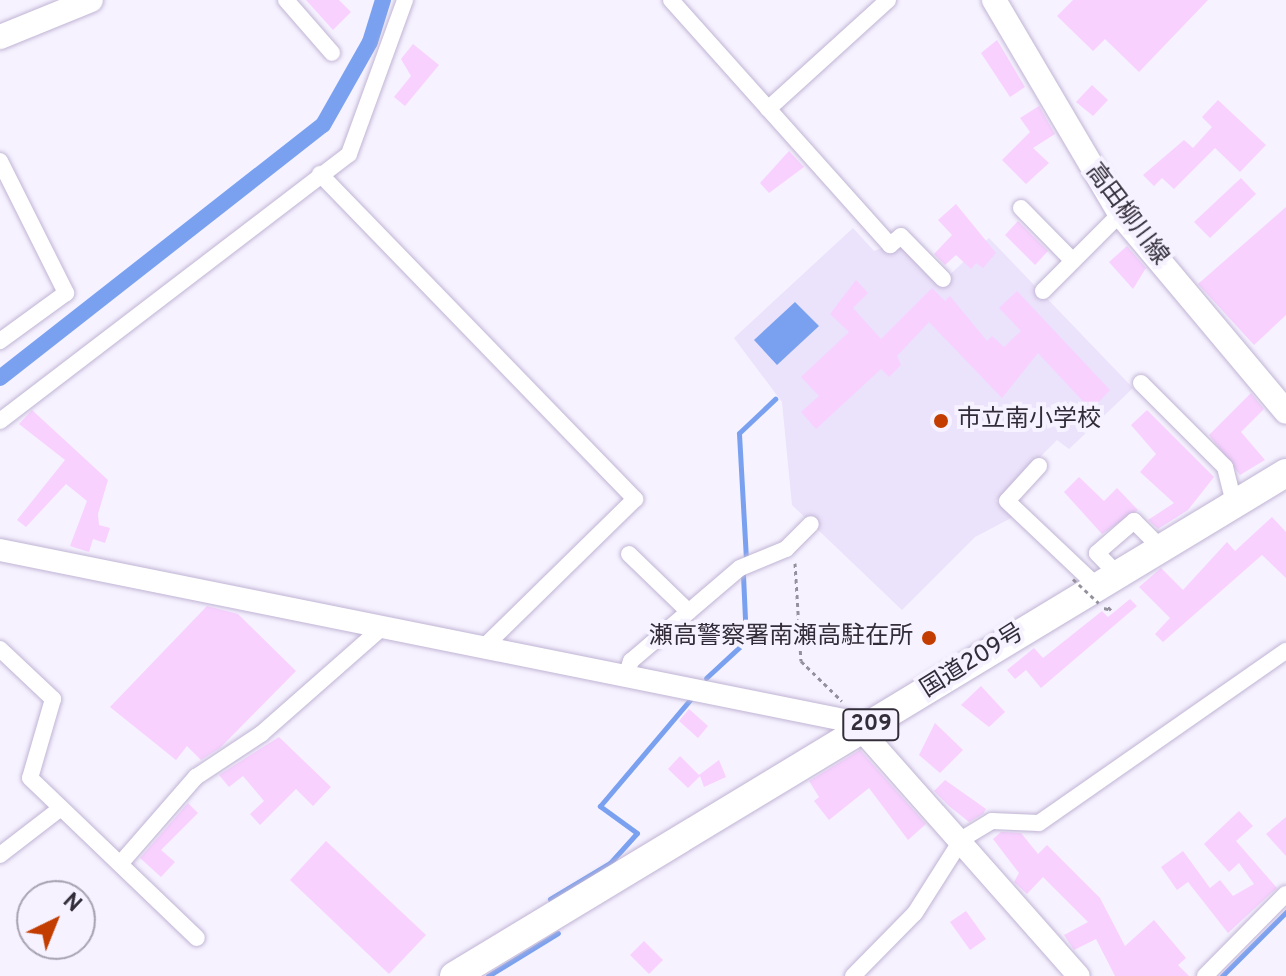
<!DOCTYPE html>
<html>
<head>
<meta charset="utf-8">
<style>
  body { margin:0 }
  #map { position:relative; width:1286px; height:976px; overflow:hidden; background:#f6f2ff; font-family:Overpass,"Noto Sans JP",sans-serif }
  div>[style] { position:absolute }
  .built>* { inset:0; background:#ebe2fb }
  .water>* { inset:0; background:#7aa1f0 }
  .stream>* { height:5px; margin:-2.5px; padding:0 2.5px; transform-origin:2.5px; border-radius:2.5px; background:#7aa1f0 }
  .canal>* { height:16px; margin:-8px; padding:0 8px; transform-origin:8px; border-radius:8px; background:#7aa1f0 }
  .building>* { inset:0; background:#f8d1ff }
  .path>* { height:3px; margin-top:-1.5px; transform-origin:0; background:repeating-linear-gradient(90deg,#94909c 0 4px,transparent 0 8px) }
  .roads { filter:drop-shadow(0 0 2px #c0b4d4) drop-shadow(0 0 2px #c0b4d4) }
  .minor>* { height:16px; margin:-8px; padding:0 8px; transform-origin:8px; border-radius:8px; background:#fff }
  .tertiary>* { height:22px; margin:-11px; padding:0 11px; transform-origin:11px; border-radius:11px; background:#fff }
  .secondary>* { height:24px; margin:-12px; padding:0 12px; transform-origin:12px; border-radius:12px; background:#fff }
  .trunk>* { height:28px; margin:-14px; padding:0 14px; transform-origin:14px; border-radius:14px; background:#fff }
  .path-bridge>* { height:3px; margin-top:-1.5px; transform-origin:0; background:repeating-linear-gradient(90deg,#94909c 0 4px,transparent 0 8px) }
  .dots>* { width:22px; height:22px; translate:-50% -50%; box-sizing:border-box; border:4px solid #f6f2ff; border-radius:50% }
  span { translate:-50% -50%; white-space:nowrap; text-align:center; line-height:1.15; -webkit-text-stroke:8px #f6f2ff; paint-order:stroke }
  .shield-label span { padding:2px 6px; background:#f6f2ff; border:2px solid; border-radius:6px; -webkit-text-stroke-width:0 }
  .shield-label { font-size:22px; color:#322d39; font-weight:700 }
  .street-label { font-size:24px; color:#322d39 }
  .poi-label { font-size:24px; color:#322d39 }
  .left { translate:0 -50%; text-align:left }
  .right { translate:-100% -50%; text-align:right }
  .north { position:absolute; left:16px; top:880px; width:80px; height:80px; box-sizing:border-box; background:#f6f2ff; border:2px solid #a8a3b0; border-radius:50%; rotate:43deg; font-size:22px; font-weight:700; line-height:32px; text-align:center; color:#322d39 }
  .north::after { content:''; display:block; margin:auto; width:28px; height:36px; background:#c33d00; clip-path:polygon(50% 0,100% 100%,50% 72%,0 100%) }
</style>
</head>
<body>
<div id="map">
  <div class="built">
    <div style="clip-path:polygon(853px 228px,874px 251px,900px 241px,941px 283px,989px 238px,1133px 388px,1069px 449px,1057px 440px,996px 501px,1013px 517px,975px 537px,902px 610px,792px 505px,782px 402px,734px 338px)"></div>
  </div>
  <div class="water">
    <div style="clip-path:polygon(795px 302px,819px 326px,777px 365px,754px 340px)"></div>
  </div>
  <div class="stream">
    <div style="left:746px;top:559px;width:126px;rotate:-93.2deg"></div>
    <div style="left:739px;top:433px;width:50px;rotate:-43.4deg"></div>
    <div style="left:706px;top:678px;width:54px;rotate:-42.8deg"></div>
    <div style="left:746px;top:641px;width:66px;rotate:-92.6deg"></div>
    <div style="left:550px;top:899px;width:70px;rotate:-31deg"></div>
    <div style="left:610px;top:863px;width:40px;rotate:-48deg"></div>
    <div style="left:637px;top:833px;width:46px;rotate:-143.9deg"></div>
    <div style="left:600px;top:806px;width:139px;rotate:-49.7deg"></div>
    <div style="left:488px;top:976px;width:82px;rotate:-31.6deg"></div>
    <div style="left:1222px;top:976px;width:91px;rotate:-45deg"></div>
  </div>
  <div class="canal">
    <div style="left:0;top:378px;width:410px;rotate:-38.1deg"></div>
    <div style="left:323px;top:125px;width:95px;rotate:-60.5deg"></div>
    <div style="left:370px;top:42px;width:44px;rotate:-72.8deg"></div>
  </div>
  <div class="building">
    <div style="clip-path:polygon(306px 0,339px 0,351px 12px,333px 30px)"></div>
    <div style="clip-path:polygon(1073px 0,1208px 0,1139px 72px,1105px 39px,1093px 51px,1057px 16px)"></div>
    <div style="clip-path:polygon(997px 40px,1025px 87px,1010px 97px,981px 53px)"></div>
    <div style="clip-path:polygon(413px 44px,439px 65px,405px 106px,394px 97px,411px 76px,401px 59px)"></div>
    <div style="clip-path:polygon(1092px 85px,1108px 100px,1093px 116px,1076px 102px)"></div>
    <div style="clip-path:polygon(1218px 100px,1266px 145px,1240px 172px,1215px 148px,1174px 189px,1162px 178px,1154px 186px,1143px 175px,1184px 140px,1193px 148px,1212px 127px,1202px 117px)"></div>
    <div style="clip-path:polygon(1039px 106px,1055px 134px,1033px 148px,1049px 163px,1026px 184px,1002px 160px,1030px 132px,1020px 118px)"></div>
    <div style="clip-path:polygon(789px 151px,804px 167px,769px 193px,760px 183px)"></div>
    <div style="clip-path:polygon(1241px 178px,1256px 194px,1210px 238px,1194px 222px)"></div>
    <div style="clip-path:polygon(956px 204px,996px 253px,983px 268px,976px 263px,971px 269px,956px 255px,945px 265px,934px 254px,952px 235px,938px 220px)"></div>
    <div style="clip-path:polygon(1286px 207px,1286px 315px,1254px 345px,1198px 284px)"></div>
    <div style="clip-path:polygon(1018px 221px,1048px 251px,1035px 265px,1005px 235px)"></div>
    <div style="clip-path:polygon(1127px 246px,1146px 268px,1133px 289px,1109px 262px)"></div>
    <div style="clip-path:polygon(856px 280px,868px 293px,853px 308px,881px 339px,932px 288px,945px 301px,950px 296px,987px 341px,992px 336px,1004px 347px,1021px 331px,999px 308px,1017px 291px,1110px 390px,1091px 410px,1038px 353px,1002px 398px,929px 322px,897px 356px,901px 365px,889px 377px,881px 369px,816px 429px,801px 412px,819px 396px,801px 377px,849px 332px,830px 314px)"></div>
    <div style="clip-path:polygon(1251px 393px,1264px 409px,1241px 432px,1265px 460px,1240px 475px,1209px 435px)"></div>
    <div style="clip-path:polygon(32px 410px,108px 480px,98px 514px,99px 525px,110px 528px,105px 543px,93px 539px,89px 552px,70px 546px,87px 501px,66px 484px,26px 527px,17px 520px,65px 460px,19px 424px)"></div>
    <div style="clip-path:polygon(1147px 410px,1214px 477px,1188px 510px,1158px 529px,1148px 520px,1174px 503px,1140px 472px,1156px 454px,1131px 425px)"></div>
    <div style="clip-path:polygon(1079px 477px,1104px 501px,1117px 488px,1138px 510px,1102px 534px,1064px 492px)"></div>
    <div style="clip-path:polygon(1272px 517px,1286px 532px,1286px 578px,1262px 555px,1163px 642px,1155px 634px,1170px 618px,1139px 587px,1161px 568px,1183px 590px,1227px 542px,1235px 551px)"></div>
    <div style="clip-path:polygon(1130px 599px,1137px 606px,1041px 688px,1026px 670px,1015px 679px,1007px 670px,1034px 648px,1043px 658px,1102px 611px,1108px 617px)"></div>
    <div style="clip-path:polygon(207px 606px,238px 614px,296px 671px,220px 748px,201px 760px,187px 746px,176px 760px,110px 707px)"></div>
    <div style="clip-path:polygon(981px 686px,1005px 712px,989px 727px,961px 705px)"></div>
    <div style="clip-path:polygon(689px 709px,708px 726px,698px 738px,679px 721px)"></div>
    <div style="clip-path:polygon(935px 723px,963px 750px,940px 773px,919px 755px)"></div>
    <div style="clip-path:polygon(279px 737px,331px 787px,313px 806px,296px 789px,260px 825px,250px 814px,264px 801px,243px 776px,229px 787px,219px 775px)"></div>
    <div style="clip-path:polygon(860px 750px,926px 824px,908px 840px,869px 788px,829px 820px,814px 801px,819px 797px,809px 781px)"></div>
    <div style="clip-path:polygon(680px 756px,699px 775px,719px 760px,726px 777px,704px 787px,700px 776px,688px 788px,668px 769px)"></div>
    <div style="clip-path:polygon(945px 780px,986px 809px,983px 814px,969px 822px,949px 806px,934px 791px)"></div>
    <div style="clip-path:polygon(188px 803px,198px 813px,161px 850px,175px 862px,161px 877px,140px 858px)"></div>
    <div style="clip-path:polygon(1239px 811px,1253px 826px,1236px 841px,1277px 888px,1228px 933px,1188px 882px,1177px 890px,1161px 867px,1183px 851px,1210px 888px,1220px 880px,1233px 896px,1254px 884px,1239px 863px,1229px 872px,1204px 844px)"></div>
    <div style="clip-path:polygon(1286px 817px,1286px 856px,1266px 834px)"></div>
    <div style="clip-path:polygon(1001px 832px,1021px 833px,1038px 854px,1047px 845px,1100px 898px,1125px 946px,1154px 920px,1186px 958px,1178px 965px,1189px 976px,1115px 976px,1096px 939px,1074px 950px,1064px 935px,1088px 922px,1043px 877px,1027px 894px,1014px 882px,1019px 873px,993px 839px)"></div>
    <div style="clip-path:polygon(326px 841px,426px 935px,389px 974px,290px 880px)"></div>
    <div style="clip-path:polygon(966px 911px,986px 939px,970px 950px,950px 922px)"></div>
    <div style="clip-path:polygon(644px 941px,663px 960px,649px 974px,630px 955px)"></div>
  </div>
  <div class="path">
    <div style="left:795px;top:563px;width:98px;rotate:86.5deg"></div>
    <div style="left:801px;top:661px;width:57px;rotate:44.3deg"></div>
    <div style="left:1104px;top:608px;width:7px;rotate:16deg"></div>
    <div style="left:1111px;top:610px;width:7px;rotate:-135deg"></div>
  </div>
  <div class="roads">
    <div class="minor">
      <div style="left:286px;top:0;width:70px;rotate:49deg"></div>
      <div style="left:671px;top:0;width:329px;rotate:48.2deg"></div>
      <div style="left:890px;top:245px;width:14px;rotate:-39deg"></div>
      <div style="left:901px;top:236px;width:60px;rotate:45.7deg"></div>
      <div style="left:768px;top:109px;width:162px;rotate:-42.2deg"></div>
      <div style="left:0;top:161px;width:148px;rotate:63.4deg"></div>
      <div style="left:66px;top:293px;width:82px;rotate:144deg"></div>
      <div style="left:320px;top:174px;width:453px;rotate:45.9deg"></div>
      <div style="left:635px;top:499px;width:214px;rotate:135.6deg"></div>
      <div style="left:1021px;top:208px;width:74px;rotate:45.5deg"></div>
      <div style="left:1043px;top:291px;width:109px;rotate:-45deg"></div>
      <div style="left:1141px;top:383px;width:119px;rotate:45deg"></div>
      <div style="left:1225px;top:467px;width:38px;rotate:76deg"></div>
      <div style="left:0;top:421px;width:439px;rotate:-37.4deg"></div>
      <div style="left:349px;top:154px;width:164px;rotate:-70deg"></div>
      <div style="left:1039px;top:466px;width:47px;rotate:132.4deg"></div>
      <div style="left:1007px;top:501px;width:124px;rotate:43.4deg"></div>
      <div style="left:629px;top:554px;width:83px;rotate:44deg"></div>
      <div style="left:1117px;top:574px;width:29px;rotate:-134deg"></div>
      <div style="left:1097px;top:553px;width:49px;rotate:-40.9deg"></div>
      <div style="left:1134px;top:521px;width:38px;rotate:45deg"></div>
      <div style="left:0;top:649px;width:73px;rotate:43.3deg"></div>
      <div style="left:53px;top:699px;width:82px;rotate:106.2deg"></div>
      <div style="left:30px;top:778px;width:231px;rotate:43.8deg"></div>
      <div style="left:626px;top:677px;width:17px;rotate:-73deg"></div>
      <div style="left:631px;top:661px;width:143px;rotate:-40.5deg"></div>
      <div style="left:740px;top:568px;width:50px;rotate:-22.4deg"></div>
      <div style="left:786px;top:549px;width:35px;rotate:-45deg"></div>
      <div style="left:0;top:855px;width:77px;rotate:-37.6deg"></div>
      <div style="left:120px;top:864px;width:116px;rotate:-48.9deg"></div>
      <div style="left:196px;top:777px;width:78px;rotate:-33.5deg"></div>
      <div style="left:261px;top:734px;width:162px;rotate:-41.3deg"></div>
      <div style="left:853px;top:976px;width:88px;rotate:-45.5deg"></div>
      <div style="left:915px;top:913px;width:88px;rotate:-57.6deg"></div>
      <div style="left:962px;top:839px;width:35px;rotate:-31deg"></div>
      <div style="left:992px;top:821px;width:47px;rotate:2.4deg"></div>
      <div style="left:1039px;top:823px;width:301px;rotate:-34.9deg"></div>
      <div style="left:1205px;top:976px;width:115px;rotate:-45.4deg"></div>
    </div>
    <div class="tertiary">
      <div style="left:0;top:550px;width:871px;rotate:11.39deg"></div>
      <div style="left:854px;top:722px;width:339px;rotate:48.5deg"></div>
    </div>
    <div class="secondary">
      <div style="left:994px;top:0;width:248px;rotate:59.5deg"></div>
      <div style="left:1120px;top:214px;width:258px;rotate:50deg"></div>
      <div style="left:0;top:37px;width:98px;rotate:-22.1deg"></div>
    </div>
    <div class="trunk">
      <div style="left:454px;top:976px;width:972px;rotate:-31.16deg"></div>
    </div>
  </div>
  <div class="path-bridge">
    <div style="left:1073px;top:579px;width:35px;rotate:43deg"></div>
  </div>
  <div class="dots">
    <div style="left:941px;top:421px;background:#c33d00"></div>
    <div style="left:929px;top:638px;background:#c33d00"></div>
  </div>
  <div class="shield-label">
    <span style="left:871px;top:725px">209</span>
  </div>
  <div class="street-label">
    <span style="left:1126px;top:215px;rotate:53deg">高田柳川線</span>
    <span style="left:973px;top:662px;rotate:-32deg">国道209号</span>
  </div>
  <div class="poi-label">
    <span class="left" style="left:957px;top:421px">市立南小学校</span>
    <span class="right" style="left:913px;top:638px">瀬高警察署南瀬高駐在所</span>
  </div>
  <div class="north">N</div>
</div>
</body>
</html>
